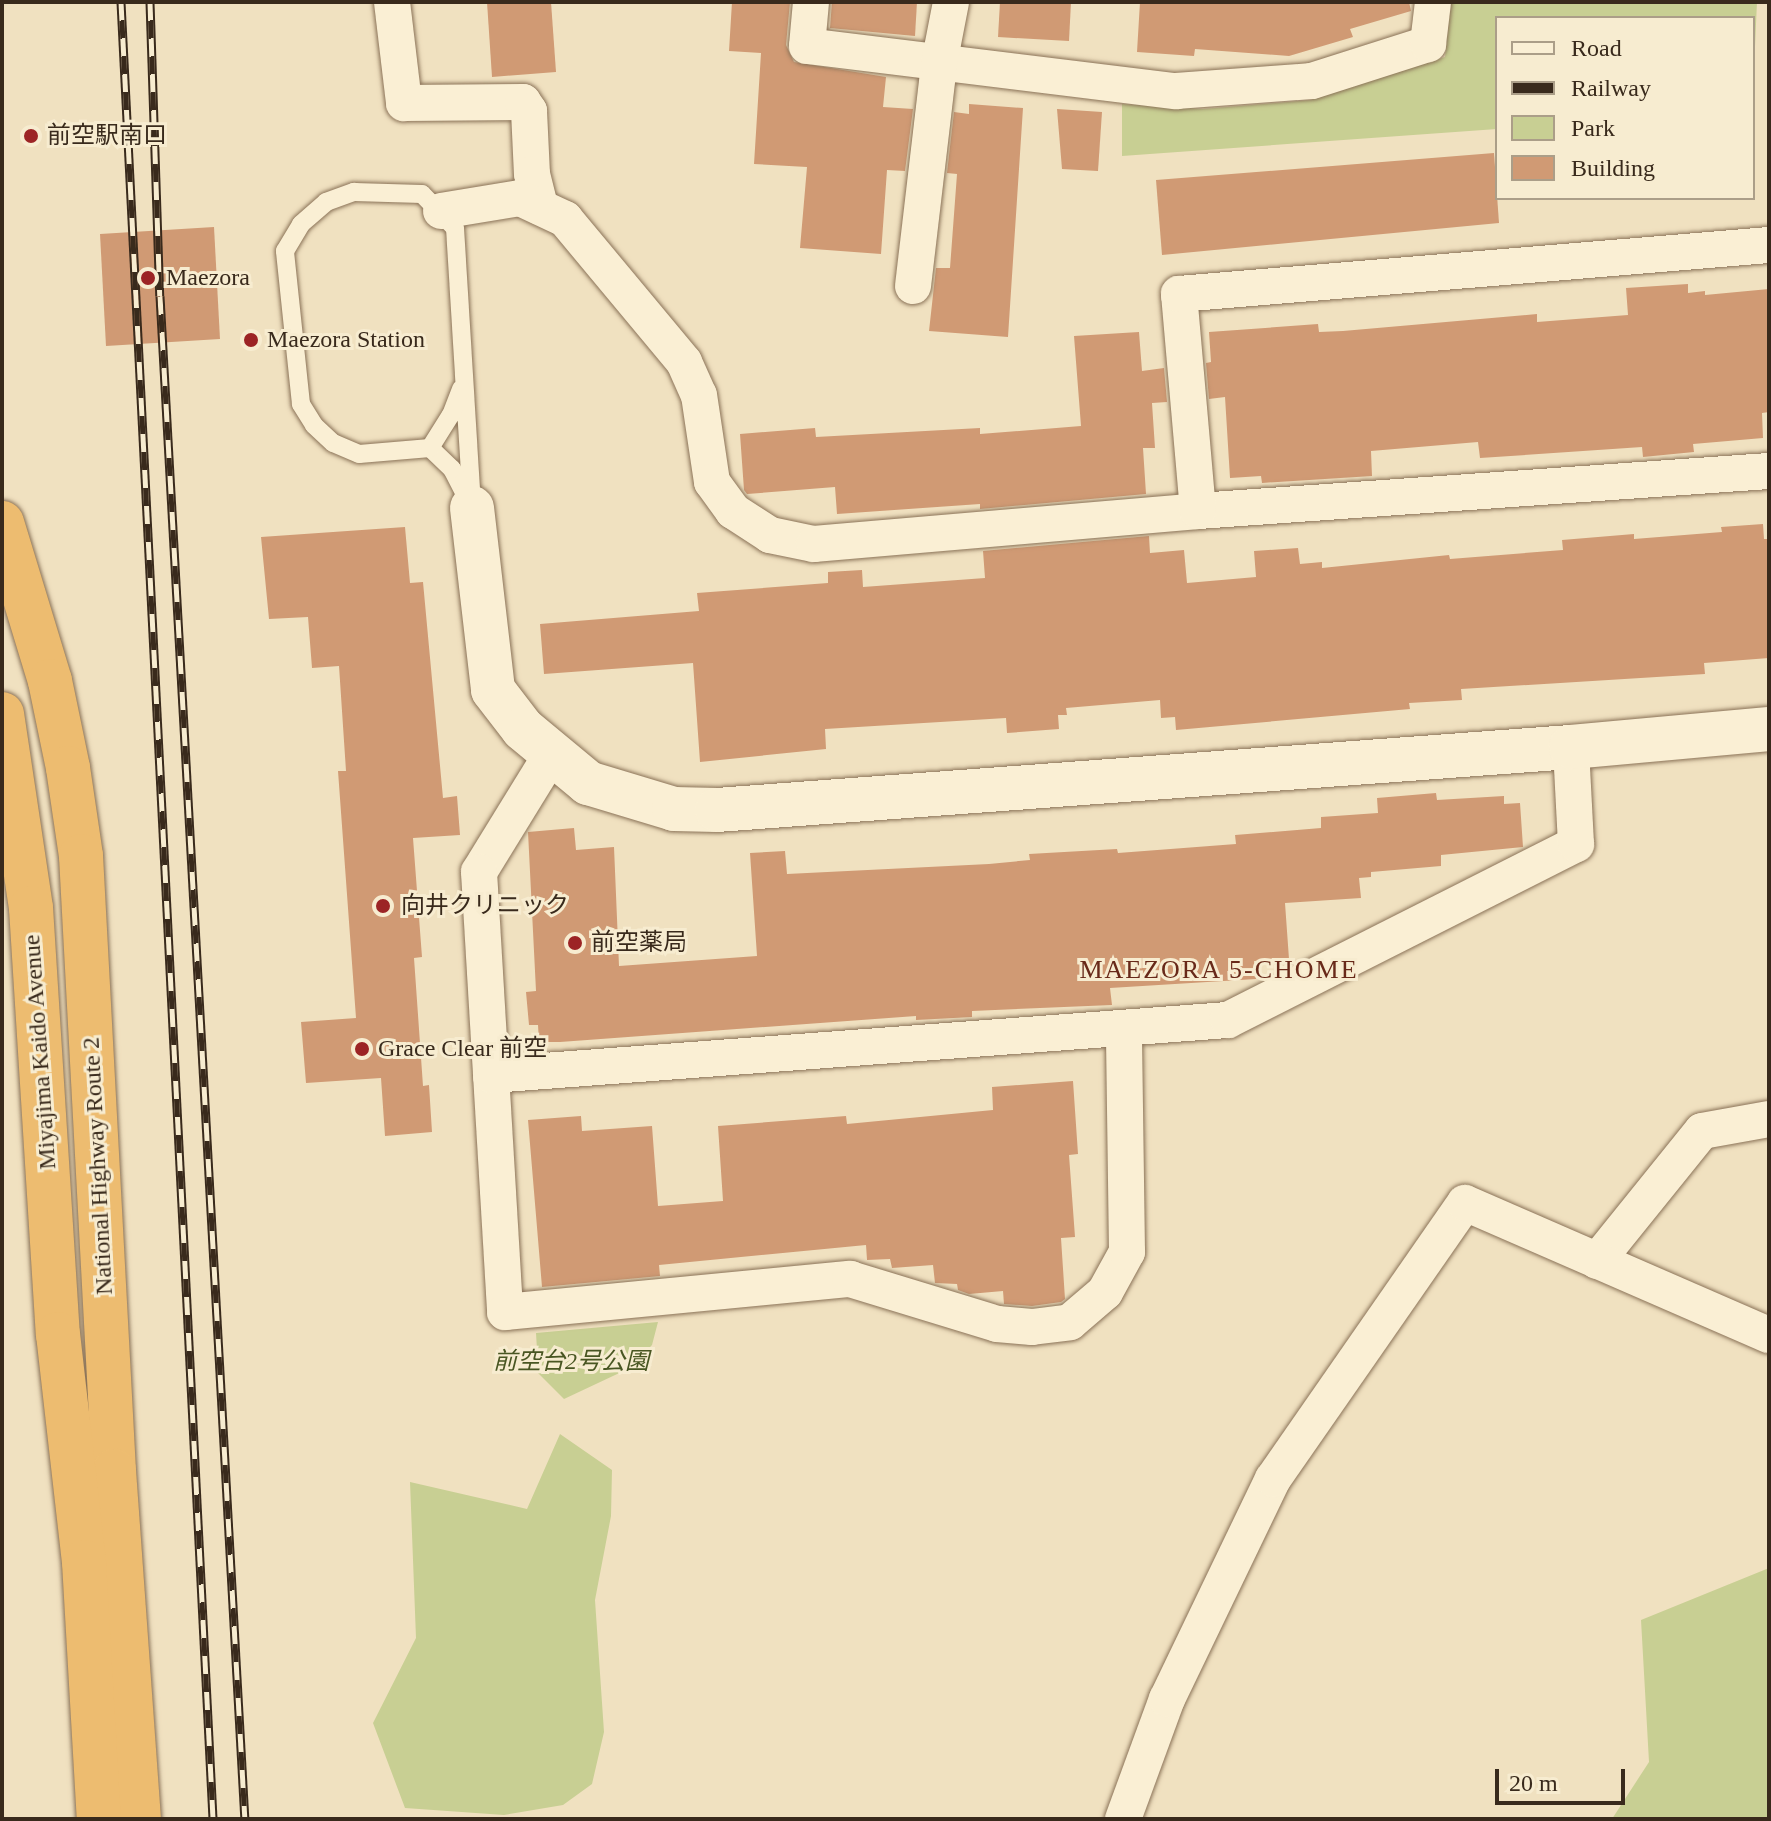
<!DOCTYPE html>
<html>
<head>
<meta charset="utf-8">
<style>
  body { margin:0 }
  #map { position:relative; width:1771px; height:1821px; overflow:hidden; background:#f0e1c0; font-family:"Times New Roman","Noto Sans JP",serif }
  div>[style] { position:absolute }
  .green>* { inset:0; background:#c8cf93 }
  .building>* { inset:0; background:#d09a74 }
  .roads { filter:drop-shadow(0 0 2px #8a7257) drop-shadow(0 0 2px #8a7257) }
  .service>* { height:18px; margin:-9px; padding:0 9px; transform-origin:9px; border-radius:9px; background:#faefd4 }
  .minor>* { height:36px; margin:-18px; padding:0 18px; transform-origin:18px; border-radius:18px; background:#faefd4 }
  .tertiary>* { height:44px; margin:-22px; padding:0 22px; transform-origin:22px; border-radius:22px; background:#faefd4 }
  .trunk>* { height:44px; margin:-22px; padding:0 22px; transform-origin:22px; border-radius:22px; background:#edbc70 }
  .rail>* { height:9px; margin-top:-4.5px; transform-origin:0; background:repeating-linear-gradient(90deg,#f7ecd0 0 18px,#392a1c 0 36px); box-sizing:border-box; border-block:2px solid #392a1c }
  .dots>* { width:22px; height:22px; translate:-50% -50%; box-sizing:border-box; border:4px solid #f7ecd0; border-radius:50% }
  span { translate:-50% -50%; white-space:nowrap; text-align:center; line-height:1.15; -webkit-text-stroke:6px #f7ecd0; paint-order:stroke }
  .poi-label { font-size:24px; color:#392a1c }
  .left { translate:0 -50%; text-align:left }
  .street-label { font-size:24px; color:#392a1c }
  .park-label { font-size:24px; color:#495622; font-style:italic }
  .neighbourhood-label { font-size:26px; color:#682919; letter-spacing:2px }
  .frame { position:absolute; inset:0; border:4px solid #392a1c; pointer-events:none }
  .legend { position:absolute; left:1495px; top:16px; width:260px; height:184px; box-sizing:border-box; background:#f7ecd0; border:2px solid #ab9e88; margin:0; padding:10px 14px; list-style:none; font-size:24px; color:#392a1c }
  .legend li { display:flex; align-items:center; gap:16px; height:40px }
  .legend b { width:40px; border:2px solid #ab9e88 }
  .scale { position:absolute; left:1495px; top:1769px; width:130px; height:36px; box-sizing:border-box; border:4px solid #392a1c; border-top:0; padding-left:10px; font-size:24px; line-height:28px; white-space:nowrap; color:#392a1c; -webkit-text-stroke:6px #f7ecd0; paint-order:stroke }
</style>
</head>
<body>
<div id="map">
  <div class="green">
    <div style="clip-path:polygon(1451px 2px,1757px 2px,1753px 91px,1753px 18px,1497px 18px,1497px 129px,1122px 156px,1122px 104px,1203px 109px,1311px 100px,1445px 57px)"></div>
    <div style="clip-path:polygon(658px 1322px,652px 1345px,630px 1368px,564px 1399px,530px 1365px,537px 1350px,536px 1333px)"></div>
    <div style="clip-path:polygon(560px 1434px,612px 1470px,611px 1516px,595px 1600px,604px 1732px,592px 1784px,563px 1805px,504px 1815px,405px 1808px,373px 1723px,416px 1638px,410px 1482px,527px 1509px)"></div>
    <div style="clip-path:polygon(1769px 1568px,1769px 1819px,1612px 1819px,1649px 1762px,1641px 1620px)"></div>
  </div>
  <div class="building">
    <div style="clip-path:polygon(487px 2px,551px 2px,556px 72px,492px 77px)"></div>
    <div style="clip-path:polygon(732px 2px,790px 2px,786px 45px,794px 62px,886px 77px,883px 107px,913px 109px,905px 171px,887px 170px,881px 254px,800px 248px,807px 167px,754px 164px,761px 53px,729px 51px)"></div>
    <div style="clip-path:polygon(832px 2px,917px 2px,915px 36px,830px 28px)"></div>
    <div style="clip-path:polygon(1000px 2px,1071px 2px,1069px 41px,998px 37px)"></div>
    <div style="clip-path:polygon(1140px 2px,1409px 2px,1411px 11px,1350px 29px,1353px 37px,1289px 56px,1195px 49px,1194px 56px,1137px 52px)"></div>
    <div style="clip-path:polygon(969px 104px,1023px 108px,1008px 337px,929px 331px,936px 268px,950px 268px,957px 174px,947px 173px,954px 112px,969px 114px)"></div>
    <div style="clip-path:polygon(1057px 109px,1102px 112px,1098px 171px,1062px 169px)"></div>
    <div style="clip-path:polygon(1494px 153px,1499px 223px,1162px 255px,1156px 180px)"></div>
    <div style="clip-path:polygon(214px 227px,220px 339px,106px 346px,100px 234px)"></div>
    <div style="clip-path:polygon(1688px 284px,1688px 293px,1705px 291px,1705px 295px,1769px 289px,1769px 412px,1762px 413px,1763px 438px,1693px 444px,1694px 452px,1643px 457px,1642px 447px,1480px 458px,1478px 442px,1371px 451px,1372px 476px,1262px 483px,1261px 476px,1230px 478px,1225px 397px,1209px 399px,1206px 363px,1211px 362px,1209px 332px,1318px 324px,1319px 332px,1343px 331px,1537px 314px,1537px 322px,1628px 315px,1626px 288px)"></div>
    <div style="clip-path:polygon(1139px 332px,1142px 371px,1164px 368px,1167px 402px,1152px 403px,1155px 448px,1143px 448px,1146px 494px,980px 509px,980px 504px,837px 514px,835px 487px,747px 494px,744px 490px,740px 434px,815px 428px,816px 437px,980px 428px,980px 434px,1081px 426px,1074px 336px)"></div>
    <div style="clip-path:polygon(1763px 524px,1764px 539px,1769px 539px,1769px 658px,1704px 663px,1705px 674px,1461px 689px,1462px 700px,1409px 703px,1410px 709px,1176px 730px,1175px 717px,1161px 718px,1160px 700px,1066px 708px,1067px 715px,1058px 715px,1059px 729px,1007px 733px,1006px 718px,825px 729px,826px 749px,700px 762px,693px 663px,544px 674px,540px 624px,699px 611px,697px 593px,828px 583px,828px 572px,862px 570px,863px 587px,985px 578px,983px 551px,1149px 536px,1150px 553px,1184px 550px,1187px 583px,1256px 577px,1254px 551px,1298px 548px,1300px 564px,1322px 562px,1322px 568px,1449px 555px,1450px 559px,1563px 550px,1562px 540px,1634px 534px,1634px 539px,1722px 532px,1721px 527px)"></div>
    <div style="clip-path:polygon(405px 527px,410px 583px,423px 582px,443px 798px,457px 796px,460px 835px,413px 838px,422px 957px,414px 958px,423px 1086px,429px 1085px,432px 1132px,385px 1136px,381px 1078px,306px 1083px,301px 1022px,356px 1018px,338px 771px,346px 771px,339px 666px,312px 668px,308px 617px,269px 619px,261px 537px)"></div>
    <div style="clip-path:polygon(1436px 793px,1437px 800px,1504px 796px,1504px 804px,1520px 803px,1523px 847px,1441px 855px,1441px 866px,1371px 872px,1371px 877px,1359px 878px,1361px 898px,1285px 903px,1289px 959px,1254px 961px,1256px 979px,1110px 988px,1112px 1005px,972px 1011px,972px 1017px,916px 1020px,916px 1016px,560px 1042px,539px 1042px,538px 1025px,529px 1025px,526px 992px,536px 991px,528px 832px,574px 828px,576px 850px,614px 847px,619px 966px,757px 956px,750px 853px,785px 851px,787px 874px,989px 864px,1030px 860px,1029px 854px,1117px 849px,1118px 853px,1236px 844px,1235px 835px,1321px 828px,1321px 817px,1378px 813px,1377px 798px)"></div>
    <div style="clip-path:polygon(1073px 1081px,1078px 1154px,1069px 1155px,1075px 1237px,1061px 1238px,1065px 1299px,1061px 1302px,1032px 1306px,1004px 1304px,1003px 1291px,969px 1294px,958px 1290px,957px 1284px,935px 1283px,933px 1265px,892px 1268px,890px 1259px,867px 1260px,866px 1245px,659px 1265px,660px 1276px,542px 1287px,528px 1120px,581px 1116px,582px 1131px,652px 1126px,658px 1206px,723px 1201px,718px 1126px,846px 1116px,847px 1124px,993px 1110px,992px 1087px)"></div>
  </div>
  <div class="roads">
    <div class="service">
      <div style="left:354px;top:192px;width:68px;rotate:1.7deg"></div>
      <div style="left:422px;top:194px;width:47px;rotate:45.9deg"></div>
      <div style="left:455px;top:228px;width:281px;rotate:86.5deg"></div>
      <div style="left:472px;top:508px;width:44px;rotate:-117.1deg"></div>
      <div style="left:452px;top:469px;width:30px;rotate:-136deg"></div>
      <div style="left:430px;top:448px;width:71px;rotate:175.2deg"></div>
      <div style="left:359px;top:454px;width:28px;rotate:-157deg"></div>
      <div style="left:333px;top:443px;width:26px;rotate:-137deg"></div>
      <div style="left:314px;top:425px;width:25px;rotate:-122deg"></div>
      <div style="left:301px;top:404px;width:154px;rotate:-96deg"></div>
      <div style="left:285px;top:251px;width:31px;rotate:-59deg"></div>
      <div style="left:301px;top:224px;width:33px;rotate:-41deg"></div>
      <div style="left:326px;top:202px;width:30px;rotate:-20deg"></div>
      <div style="left:430px;top:448px;width:39px;rotate:-58deg"></div>
      <div style="left:451px;top:415px;width:28px;rotate:-69deg"></div>
    </div>
    <div class="minor">
      <div style="left:392px;top:2px;width:102px;rotate:83.2deg"></div>
      <div style="left:404px;top:103px;width:119px;rotate:-0.5deg"></div>
      <div style="left:523px;top:102px;width:11px;rotate:56deg"></div>
      <div style="left:529px;top:111px;width:63px;rotate:87.3deg"></div>
      <div style="left:532px;top:174px;width:34px;rotate:76deg"></div>
      <div style="left:811px;top:2px;width:44px;rotate:95.2deg"></div>
      <div style="left:807px;top:46px;width:372px;rotate:7deg"></div>
      <div style="left:1176px;top:91px;width:136px;rotate:-4.2deg"></div>
      <div style="left:1312px;top:81px;width:122px;rotate:-17.7deg"></div>
      <div style="left:1428px;top:44px;width:42px;rotate:-83.2deg"></div>
      <div style="left:441px;top:211px;width:80px;rotate:-9.3deg"></div>
      <div style="left:520px;top:198px;width:50px;rotate:25deg"></div>
      <div style="left:565px;top:219px;width:186px;rotate:50.2deg"></div>
      <div style="left:684px;top:362px;width:36px;rotate:66deg"></div>
      <div style="left:699px;top:395px;width:88px;rotate:81.5deg"></div>
      <div style="left:712px;top:482px;width:36px;rotate:54deg"></div>
      <div style="left:733px;top:511px;width:44px;rotate:33deg"></div>
      <div style="left:770px;top:535px;width:45px;rotate:11.6deg"></div>
      <div style="left:814px;top:544px;width:385px;rotate:-4.9deg"></div>
      <div style="left:1198px;top:511px;width:572px;rotate:-4.01deg"></div>
      <div style="left:913px;top:286px;width:224px;rotate:-83.3deg"></div>
      <div style="left:939px;top:64px;width:63px;rotate:-79deg"></div>
      <div style="left:1198px;top:511px;width:218px;rotate:-95deg"></div>
      <div style="left:1179px;top:294px;width:592px;rotate:-4.75deg"></div>
      <div style="left:551px;top:755px;width:137px;rotate:121.6deg"></div>
      <div style="left:479px;top:872px;width:441px;rotate:86.6deg"></div>
      <div style="left:505px;top:1312px;width:347px;rotate:-5.5deg"></div>
      <div style="left:850px;top:1279px;width:154px;rotate:17deg"></div>
      <div style="left:997px;top:1324px;width:35px;rotate:5deg"></div>
      <div style="left:1032px;top:1327px;width:38px;rotate:-7deg"></div>
      <div style="left:1070px;top:1322px;width:46px;rotate:-40.6deg"></div>
      <div style="left:1105px;top:1292px;width:46px;rotate:-61.2deg"></div>
      <div style="left:1127px;top:1252px;width:224px;rotate:-90.8deg"></div>
      <div style="left:491px;top:1075px;width:739px;rotate:-4.27deg"></div>
      <div style="left:1228px;top:1020px;width:390px;rotate:-26.8deg"></div>
      <div style="left:1576px;top:844px;width:97px;rotate:-93deg"></div>
      <div style="left:1597px;top:1261px;width:167px;rotate:-51.1deg"></div>
      <div style="left:1702px;top:1131px;width:68px;rotate:-10.2deg"></div>
      <div style="left:1123px;top:1819px;width:128px;rotate:-69.9deg"></div>
      <div style="left:1167px;top:1699px;width:244px;rotate:-64.3deg"></div>
      <div style="left:1273px;top:1479px;width:336px;rotate:-55.2deg"></div>
      <div style="left:1465px;top:1203px;width:331px;rotate:23.5deg"></div>
    </div>
    <div class="tertiary">
      <div style="left:472px;top:508px;width:183px;rotate:83.4deg"></div>
      <div style="left:493px;top:690px;width:49px;rotate:52.4deg"></div>
      <div style="left:523px;top:729px;width:85px;rotate:39.7deg"></div>
      <div style="left:588px;top:783px;width:90px;rotate:16.8deg"></div>
      <div style="left:674px;top:809px;width:43px;rotate:1.3deg"></div>
      <div style="left:717px;top:810px;width:856px;rotate:-4.22deg"></div>
      <div style="left:1571px;top:747px;width:199px;rotate:-5.2deg"></div>
    </div>
    <div class="trunk">
      <div style="left:2px;top:523px;width:165px;rotate:73.1deg"></div>
      <div style="left:50px;top:681px;width:89px;rotate:78.3deg"></div>
      <div style="left:68px;top:768px;width:89px;rotate:81.6deg"></div>
      <div style="left:81px;top:856px;width:616px;rotate:86.93deg"></div>
      <div style="left:114px;top:1471px;width:349px;rotate:85.9deg"></div>
      <div style="left:2px;top:714px;width:196px;rotate:81.5deg"></div>
      <div style="left:31px;top:908px;width:427px;rotate:86.4deg"></div>
      <div style="left:58px;top:1334px;width:229px;rotate:83.5deg"></div>
      <div style="left:84px;top:1562px;width:257px;rotate:86.7deg"></div>
    </div>
  </div>
  <div class="rail">
    <div style="left:121px;top:2px;width:1819px;rotate:87.1deg"></div>
    <div style="left:150px;top:2px;width:294px;rotate:88.1deg"></div>
    <div style="left:160px;top:296px;width:1525px;rotate:86.81deg"></div>
  </div>
  <div class="dots">
    <div style="left:31px;top:136px;background:#9c2425"></div>
    <div style="left:148px;top:278px;background:#9c2425"></div>
    <div style="left:251px;top:340px;background:#9c2425"></div>
    <div style="left:383px;top:906px;background:#9c2425"></div>
    <div style="left:575px;top:943px;background:#9c2425"></div>
    <div style="left:362px;top:1049px;background:#9c2425"></div>
  </div>
  <div class="poi-label">
    <span class="left" style="left:47px;top:136px">前空駅南口</span>
    <span class="left" style="left:166px;top:278px">Maezora</span>
    <span class="left" style="left:267px;top:340px">Maezora Station</span>
    <span class="left" style="left:401px;top:906px">向井クリニック</span>
    <span class="left" style="left:591px;top:943px">前空薬局</span>
    <span class="left" style="left:378px;top:1049px">Grace Clear 前空</span>
  </div>
  <div class="street-label">
    <span style="left:40px;top:1052px;rotate:-94deg">Miyajima Kaido Avenue</span>
    <span style="left:98px;top:1166px;rotate:-93deg">National Highway Route 2</span>
  </div>
  <div class="park-label">
    <span style="left:571px;top:1362px">前空台2号公園</span>
  </div>
  <div class="neighbourhood-label">
    <span style="left:1219px;top:970px">MAEZORA 5-CHOME</span>
  </div>
  <div class="frame"></div>
  <ul class="legend">
  <li><b style="height:10px;background:#faefd4"></b>Road</li>
  <li><b style="height:10px;background:#392a1c"></b>Railway</li>
  <li><b style="height:22px;background:#c8cf93"></b>Park</li>
  <li><b style="height:22px;background:#d09a74"></b>Building</li>
  </ul>
  <div class="scale">20 m</div>
</div>
</body>
</html>
